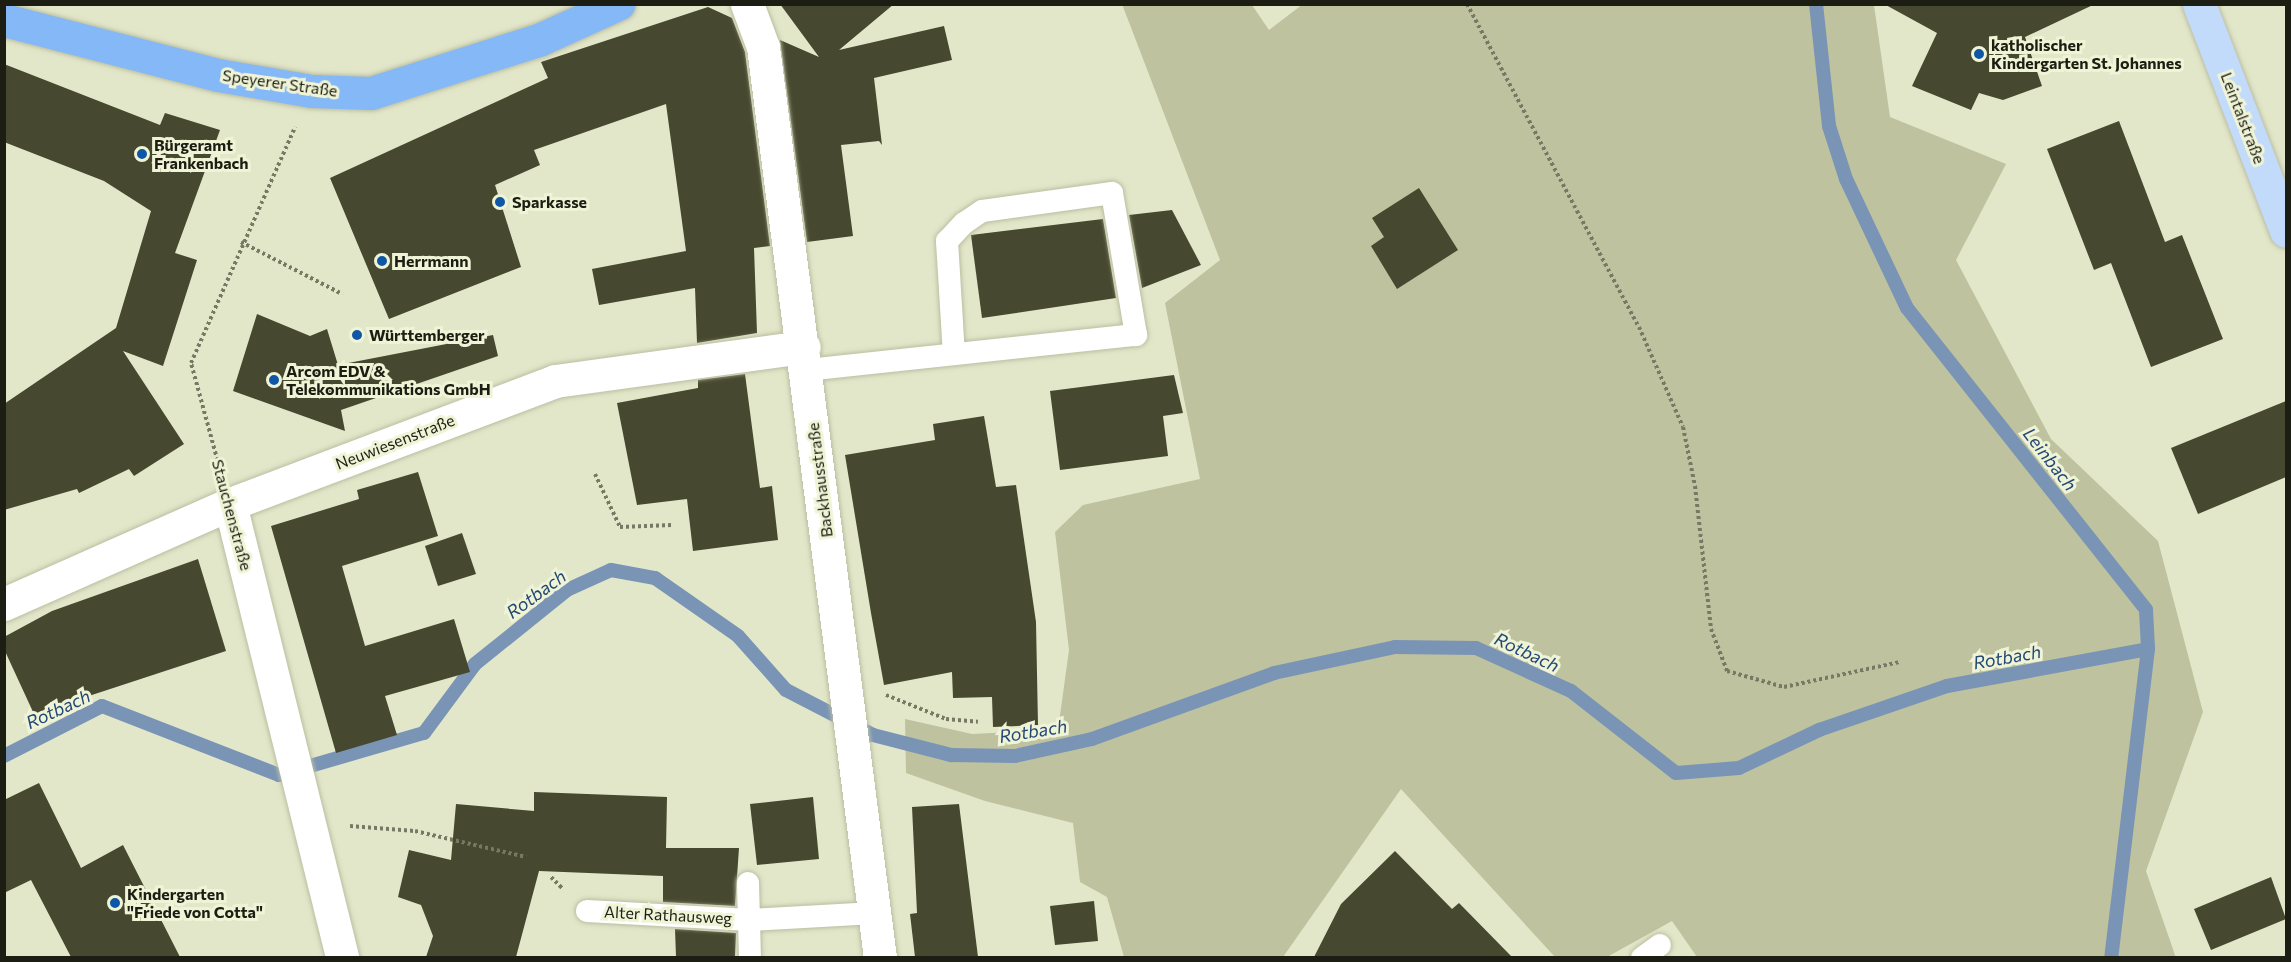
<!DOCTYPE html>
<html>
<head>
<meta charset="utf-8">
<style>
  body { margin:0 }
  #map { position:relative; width:2291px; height:962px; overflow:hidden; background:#e3e7c9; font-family:Commissioner,sans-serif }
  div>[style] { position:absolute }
  .green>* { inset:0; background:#bec29e }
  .stream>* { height:14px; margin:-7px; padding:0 7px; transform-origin:7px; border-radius:7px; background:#7a94b6 }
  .building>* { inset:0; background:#46482f }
  .path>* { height:4px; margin-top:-2px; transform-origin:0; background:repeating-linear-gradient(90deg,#777965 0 3px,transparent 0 6px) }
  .roads { filter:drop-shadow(0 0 2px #bbbea2) drop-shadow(0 0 2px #bbbea2) }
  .lane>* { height:22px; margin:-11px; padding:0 11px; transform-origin:11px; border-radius:11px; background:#fff }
  .street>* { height:33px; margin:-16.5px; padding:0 16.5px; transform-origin:16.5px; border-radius:16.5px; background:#fff }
  .secondary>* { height:33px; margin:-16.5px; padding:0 16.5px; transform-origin:16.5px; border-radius:16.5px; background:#c2dbfa }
  .primary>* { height:33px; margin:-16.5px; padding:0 16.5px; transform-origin:16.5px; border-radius:16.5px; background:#85b8f6 }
  .dots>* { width:16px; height:16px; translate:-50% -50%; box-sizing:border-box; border:3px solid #f0f4d6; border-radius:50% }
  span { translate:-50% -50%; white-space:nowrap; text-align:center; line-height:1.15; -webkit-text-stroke:6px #f0f4d6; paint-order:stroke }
  .poi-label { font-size:16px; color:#1d1e13; font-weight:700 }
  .left { translate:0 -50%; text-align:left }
  .street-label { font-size:16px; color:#1d1e13 }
  .water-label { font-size:18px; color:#234775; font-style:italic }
  .frame { position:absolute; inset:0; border:6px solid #1d1e13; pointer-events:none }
</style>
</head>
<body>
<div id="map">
  <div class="green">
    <div style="clip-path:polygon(1122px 4px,1252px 5px,1269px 30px,1303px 4px,1874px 5px,1890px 117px,2006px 164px,1956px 260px,2051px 439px,2158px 541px,2203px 712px,2146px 871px,2176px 958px,1697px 957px,1672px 921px,1607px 957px,1555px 957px,1401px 789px,1283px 957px,1124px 957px,1107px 897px,1080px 882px,1073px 823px,985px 801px,906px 773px,905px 719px,972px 734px,1058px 730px,1069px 650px,1055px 532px,1083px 505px,1200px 479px,1165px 303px,1220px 260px)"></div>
  </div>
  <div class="stream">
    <div style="left:1816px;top:4px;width:123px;rotate:83.9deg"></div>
    <div style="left:1829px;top:126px;width:56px;rotate:72.2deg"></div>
    <div style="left:1846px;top:179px;width:143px;rotate:64.7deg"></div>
    <div style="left:1907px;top:308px;width:385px;rotate:51.6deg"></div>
    <div style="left:2146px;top:610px;width:39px;rotate:87deg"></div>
    <div style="left:2148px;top:649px;width:311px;rotate:96.8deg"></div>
    <div style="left:4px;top:756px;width:110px;rotate:-27deg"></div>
    <div style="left:102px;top:706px;width:190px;rotate:21.3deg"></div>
    <div style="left:279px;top:775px;width:151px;rotate:-16.2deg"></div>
    <div style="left:424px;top:733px;width:86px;rotate:-53.5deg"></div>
    <div style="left:475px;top:664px;width:118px;rotate:-38.8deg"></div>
    <div style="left:567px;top:590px;width:48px;rotate:-24.4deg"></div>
    <div style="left:611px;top:570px;width:45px;rotate:10.3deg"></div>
    <div style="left:655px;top:578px;width:101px;rotate:34.9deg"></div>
    <div style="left:738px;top:636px;width:72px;rotate:48.4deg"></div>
    <div style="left:786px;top:690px;width:98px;rotate:27.3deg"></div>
    <div style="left:873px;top:735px;width:81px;rotate:14.4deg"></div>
    <div style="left:951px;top:755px;width:64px;rotate:0.9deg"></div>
    <div style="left:1015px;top:756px;width:79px;rotate:-12.4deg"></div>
    <div style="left:1092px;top:739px;width:194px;rotate:-19.9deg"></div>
    <div style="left:1274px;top:673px;width:124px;rotate:-12.1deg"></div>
    <div style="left:1395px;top:647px;width:81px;rotate:0.7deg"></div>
    <div style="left:1476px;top:648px;width:104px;rotate:24.4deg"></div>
    <div style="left:1571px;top:691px;width:133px;rotate:38deg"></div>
    <div style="left:1676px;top:773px;width:63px;rotate:-4.5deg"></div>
    <div style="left:1739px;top:768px;width:89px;rotate:-25.4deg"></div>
    <div style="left:1819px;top:730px;width:135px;rotate:-19deg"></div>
    <div style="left:1947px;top:686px;width:204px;rotate:-10.4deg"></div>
  </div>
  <div class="building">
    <div style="clip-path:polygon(780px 4px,894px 4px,839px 50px,944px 26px,952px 60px,874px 78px,882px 145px,879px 141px,841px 145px,853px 236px,807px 242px,780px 40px,819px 57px)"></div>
    <div style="clip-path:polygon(1884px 4px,2095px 4px,2025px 37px,2042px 86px,2003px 100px,1979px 93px,1971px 110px,1912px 86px,1937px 33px)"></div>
    <div style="clip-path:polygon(708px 7px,732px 18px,745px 52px,770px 246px,754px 248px,757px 333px,697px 343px,695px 288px,599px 305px,592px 269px,686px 251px,666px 104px,534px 150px,540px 165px,495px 185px,521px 267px,389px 319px,330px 178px,548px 78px,541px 62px)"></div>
    <div style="clip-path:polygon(4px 64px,160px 125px,165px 113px,220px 130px,175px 253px,197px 260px,163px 366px,123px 351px,184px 444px,134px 476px,129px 469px,79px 493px,77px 489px,4px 510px,4px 404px,116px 328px,151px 211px,104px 181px,4px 142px)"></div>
    <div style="clip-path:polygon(2119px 121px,2165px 242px,2182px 235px,2223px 339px,2151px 367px,2111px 263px,2094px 270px,2047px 149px)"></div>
    <div style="clip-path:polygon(1419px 188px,1458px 250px,1397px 289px,1371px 246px,1384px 237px,1372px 218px)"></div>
    <div style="clip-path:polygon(1172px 210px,1201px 265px,1142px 288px,1129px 215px)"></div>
    <div style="clip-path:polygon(1103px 219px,1116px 298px,982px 318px,971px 235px)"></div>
    <div style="clip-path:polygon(257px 314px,310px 336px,327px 329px,338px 365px,493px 335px,498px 356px,341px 410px,345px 431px,233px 391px)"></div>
    <div style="clip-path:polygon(745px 374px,760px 488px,772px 486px,778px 540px,693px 551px,687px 499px,637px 505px,617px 403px,698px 388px,698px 380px)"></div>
    <div style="clip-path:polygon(1174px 375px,1183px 413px,1163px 416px,1168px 456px,1060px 470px,1050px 391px)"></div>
    <div style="clip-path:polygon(2286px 401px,2286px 477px,2198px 514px,2171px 448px)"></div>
    <div style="clip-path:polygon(984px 416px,996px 487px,1016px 485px,1036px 622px,1038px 725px,993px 727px,992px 697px,953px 698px,952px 672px,884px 685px,871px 613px,845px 455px,935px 440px,933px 424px)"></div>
    <div style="clip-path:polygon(418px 472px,438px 536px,342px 566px,365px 646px,454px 619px,470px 672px,385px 696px,397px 735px,336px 753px,271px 526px,359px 499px,357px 490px)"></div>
    <div style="clip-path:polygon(462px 533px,476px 574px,438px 586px,425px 546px)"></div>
    <div style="clip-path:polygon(198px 559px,226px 651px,34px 714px,4px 649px,4px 637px,52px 611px)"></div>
    <div style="clip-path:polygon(39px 783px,81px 868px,123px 845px,180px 957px,71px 957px,31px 880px,4px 893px,4px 800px)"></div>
    <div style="clip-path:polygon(534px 792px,667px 797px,666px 848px,739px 848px,735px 906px,663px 902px,663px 876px,539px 871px,516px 957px,426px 957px,433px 936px,421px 905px,398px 897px,409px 850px,451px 860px,456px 804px,534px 811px)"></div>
    <div style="clip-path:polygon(813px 797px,819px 859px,757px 865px,750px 804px)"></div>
    <div style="clip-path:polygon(959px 804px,978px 957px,915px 957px,910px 914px,917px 913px,912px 807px)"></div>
    <div style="clip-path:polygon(1395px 851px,1452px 909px,1459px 903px,1512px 957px,1314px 957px,1341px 904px)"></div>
    <div style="clip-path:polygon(2271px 877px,2286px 919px,2211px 950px,2194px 909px)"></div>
    <div style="clip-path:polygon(1094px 901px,1098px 941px,1055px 945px,1050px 906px)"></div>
    <div style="clip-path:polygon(675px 929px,736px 933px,735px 957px,676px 957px)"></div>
  </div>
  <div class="path">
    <div style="left:1467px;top:4px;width:366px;rotate:62deg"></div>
    <div style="left:1639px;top:327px;width:109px;rotate:66.3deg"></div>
    <div style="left:1683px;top:427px;width:60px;rotate:78.5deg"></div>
    <div style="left:1695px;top:486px;width:144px;rotate:83.6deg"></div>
    <div style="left:1711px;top:629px;width:45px;rotate:69.1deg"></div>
    <div style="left:1727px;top:671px;width:59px;rotate:15.7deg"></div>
    <div style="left:1784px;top:687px;width:119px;rotate:-12.2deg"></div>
    <div style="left:241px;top:242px;width:114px;rotate:27.2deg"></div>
    <div style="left:219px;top:466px;width:107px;rotate:-105.2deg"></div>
    <div style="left:191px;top:363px;width:258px;rotate:-66.2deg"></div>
    <div style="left:595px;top:474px;width:59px;rotate:64.7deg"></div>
    <div style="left:620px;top:527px;width:52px;rotate:-2.2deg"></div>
    <div style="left:886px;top:695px;width:65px;rotate:21.8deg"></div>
    <div style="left:946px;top:719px;width:32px;rotate:5deg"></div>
    <div style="left:350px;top:826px;width:65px;rotate:4.4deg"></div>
    <div style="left:415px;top:831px;width:114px;rotate:13.2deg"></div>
    <div style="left:551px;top:877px;width:16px;rotate:45deg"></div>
  </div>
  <div class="roads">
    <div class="lane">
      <div style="left:807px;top:370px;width:331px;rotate:-6.1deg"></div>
      <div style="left:1136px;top:335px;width:144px;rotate:-99.6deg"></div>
      <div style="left:1112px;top:193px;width:131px;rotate:172.1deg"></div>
      <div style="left:982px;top:211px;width:22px;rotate:146deg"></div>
      <div style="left:964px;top:223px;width:25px;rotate:133deg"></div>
      <div style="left:947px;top:241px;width:113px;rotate:86.5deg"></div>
      <div style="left:748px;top:883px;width:75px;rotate:88.5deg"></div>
      <div style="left:587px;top:911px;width:163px;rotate:3.2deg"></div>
      <div style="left:750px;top:920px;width:125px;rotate:-3.2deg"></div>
      <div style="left:1642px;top:958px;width:22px;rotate:-36deg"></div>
    </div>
    <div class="street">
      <div style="left:747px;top:4px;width:46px;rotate:69.6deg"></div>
      <div style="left:763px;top:47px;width:918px;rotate:82.68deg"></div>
      <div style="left:230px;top:504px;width:468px;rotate:76.1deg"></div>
      <div style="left:4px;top:604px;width:247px;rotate:-23.9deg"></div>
      <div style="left:230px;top:504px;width:347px;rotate:-20.7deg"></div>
      <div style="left:555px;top:381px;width:251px;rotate:-7.8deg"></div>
    </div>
    <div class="secondary">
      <div style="left:2199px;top:4px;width:243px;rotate:69deg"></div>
    </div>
    <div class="primary">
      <div style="left:4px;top:20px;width:221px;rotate:14.4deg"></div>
      <div style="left:218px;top:75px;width:95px;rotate:9.7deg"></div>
      <div style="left:312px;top:91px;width:59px;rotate:1.9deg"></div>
      <div style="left:371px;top:93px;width:178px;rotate:-17.6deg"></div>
      <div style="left:541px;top:39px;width:85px;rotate:-24.4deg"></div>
    </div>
  </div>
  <div class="dots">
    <div style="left:1979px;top:54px;background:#0f57a6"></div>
    <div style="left:142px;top:154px;background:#0f57a6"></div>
    <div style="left:500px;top:202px;background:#0f57a6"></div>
    <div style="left:382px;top:261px;background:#0f57a6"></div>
    <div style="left:357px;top:335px;background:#0f57a6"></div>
    <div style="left:274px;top:380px;background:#0f57a6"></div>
    <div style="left:115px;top:903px;background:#0f57a6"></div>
  </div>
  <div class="poi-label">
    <span class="left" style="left:1991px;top:54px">katholischer<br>Kindergarten St. Johannes</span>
    <span class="left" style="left:154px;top:154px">Bürgeramt<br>Frankenbach</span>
    <span class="left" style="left:512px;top:202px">Sparkasse</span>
    <span class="left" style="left:394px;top:261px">Herrmann</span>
    <span class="left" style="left:369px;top:335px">Württemberger</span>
    <span class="left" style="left:286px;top:380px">Arcom EDV &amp;<br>Telekommunikations GmbH</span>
    <span class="left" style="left:127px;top:903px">Kindergarten<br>"Friede von Cotta"</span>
  </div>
  <div class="street-label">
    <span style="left:280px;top:83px;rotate:8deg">Speyerer Straße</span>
    <span style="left:2243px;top:118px;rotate:69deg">Leintalstraße</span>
    <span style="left:395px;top:442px;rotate:-21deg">Neuwiesenstraße</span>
    <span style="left:820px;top:480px;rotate:-97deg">Backhausstraße</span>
    <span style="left:232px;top:515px;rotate:75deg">Stauchenstraße</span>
    <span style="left:668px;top:915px;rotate:3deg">Alter Rathausweg</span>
  </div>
  <div class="water-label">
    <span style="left:2050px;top:459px;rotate:52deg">Leinbach</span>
    <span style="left:536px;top:594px;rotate:-36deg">Rotbach</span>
    <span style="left:1527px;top:652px;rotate:25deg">Rotbach</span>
    <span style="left:2007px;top:657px;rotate:-10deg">Rotbach</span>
    <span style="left:58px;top:709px;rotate:-25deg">Rotbach</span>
    <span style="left:1033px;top:731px;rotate:-9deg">Rotbach</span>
  </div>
  <div class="frame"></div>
</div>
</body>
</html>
